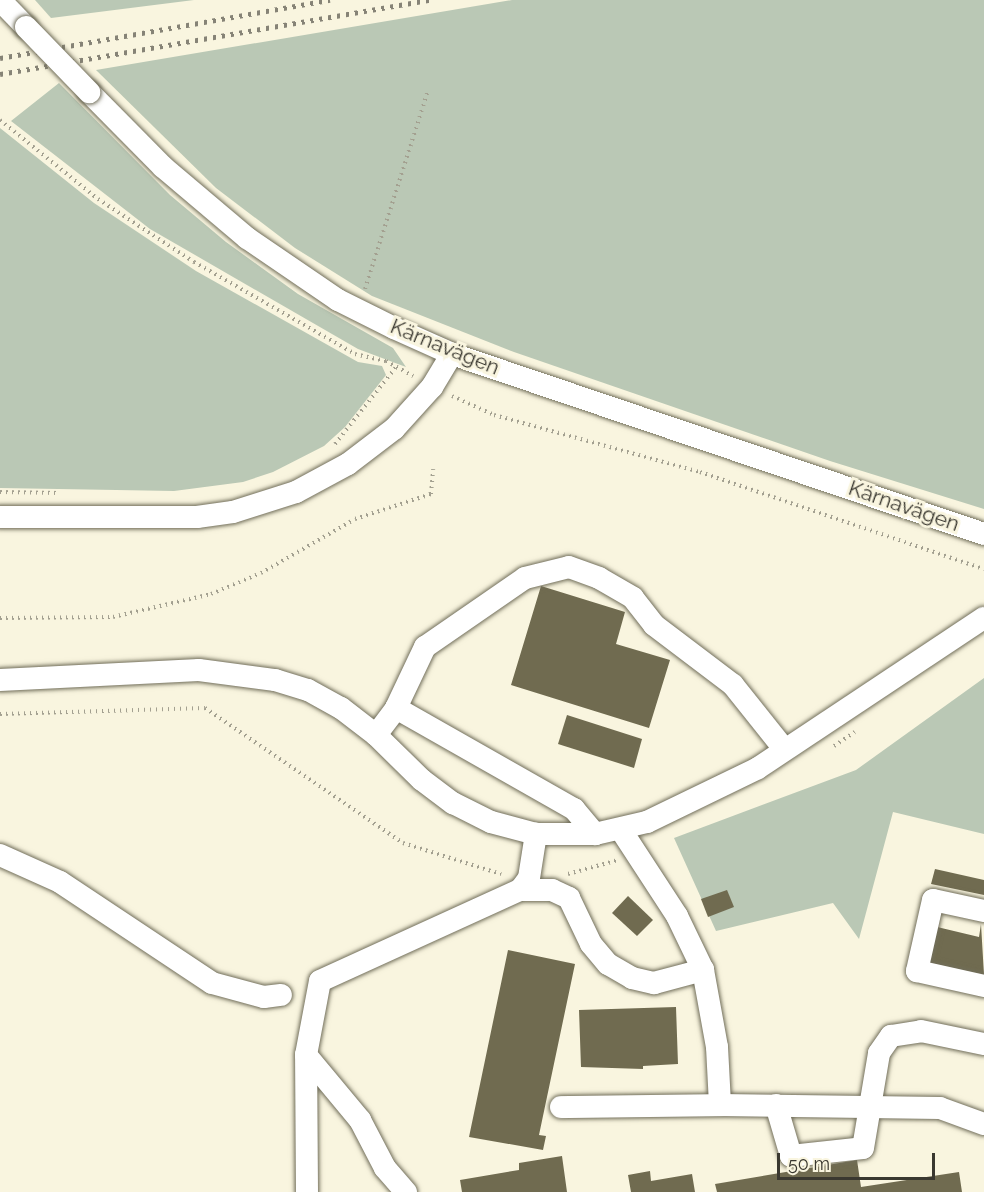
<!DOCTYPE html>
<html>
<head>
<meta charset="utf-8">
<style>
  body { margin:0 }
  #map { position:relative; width:984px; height:1192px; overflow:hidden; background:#f9f5df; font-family:Raleway,sans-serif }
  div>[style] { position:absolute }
  .green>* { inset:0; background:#bac8b5 }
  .building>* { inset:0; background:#706b50 }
  .path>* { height:4px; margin-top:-2px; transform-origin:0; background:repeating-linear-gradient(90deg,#a3a090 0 1.5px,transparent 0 6px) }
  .roads { filter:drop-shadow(0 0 2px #716e5a) drop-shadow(0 0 2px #716e5a) }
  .minor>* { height:22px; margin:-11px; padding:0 11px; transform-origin:11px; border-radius:11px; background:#fff }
  .rail>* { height:4.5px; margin-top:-2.25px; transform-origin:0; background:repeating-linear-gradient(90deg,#868376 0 3px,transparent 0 9px) }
  .bridges { filter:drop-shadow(0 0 2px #716e5a) drop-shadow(0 0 2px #716e5a) }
  .minor-bridge>* { height:22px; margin:-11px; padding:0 11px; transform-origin:11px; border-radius:11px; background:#fff }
  span { translate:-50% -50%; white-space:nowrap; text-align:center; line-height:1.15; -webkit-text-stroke:6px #f9f5df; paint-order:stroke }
  .street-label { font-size:21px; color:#3a3830 }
  .scale { position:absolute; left:777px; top:1153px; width:158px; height:27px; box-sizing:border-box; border:3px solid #3a3830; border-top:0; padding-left:8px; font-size:18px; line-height:21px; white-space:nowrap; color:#3a3830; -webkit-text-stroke:4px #f9f5df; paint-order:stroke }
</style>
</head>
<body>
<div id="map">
  <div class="green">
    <div style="clip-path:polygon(35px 0,194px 0,51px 18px)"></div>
    <div style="clip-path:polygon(512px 0,984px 0,984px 509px,830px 461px,514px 352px,372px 296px,295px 248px,216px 188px,96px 70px)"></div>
    <div style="clip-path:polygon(59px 83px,170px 195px,226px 242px,298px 294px,393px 348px,406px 367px,358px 349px,150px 229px,11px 121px)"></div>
    <div style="clip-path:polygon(0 128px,94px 203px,196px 271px,358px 362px,382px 366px,386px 375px,345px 427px,324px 446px,273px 472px,243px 482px,174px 491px,0 488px)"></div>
    <div style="clip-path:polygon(984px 678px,984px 834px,893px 812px,859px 939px,833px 903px,716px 931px,674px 838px,856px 770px)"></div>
  </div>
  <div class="building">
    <div style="clip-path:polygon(541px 586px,625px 612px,616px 644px,670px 660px,649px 728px,511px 685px)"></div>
    <div style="clip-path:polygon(567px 715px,642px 739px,634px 768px,558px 744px)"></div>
    <div style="clip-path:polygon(935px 869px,984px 880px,984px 895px,931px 884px)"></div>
    <div style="clip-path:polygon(727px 890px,734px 907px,708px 917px,701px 899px)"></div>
    <div style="clip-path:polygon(628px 896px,653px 920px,637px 936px,612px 913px)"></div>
    <div style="clip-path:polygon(981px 924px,984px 975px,925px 962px,933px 926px,979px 937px)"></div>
    <div style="clip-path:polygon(508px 950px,575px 964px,539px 1135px,546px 1136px,543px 1150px,469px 1137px)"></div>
    <div style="clip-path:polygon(676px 1007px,678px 1064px,643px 1066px,643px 1069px,581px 1067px,579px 1010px)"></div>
    <div style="clip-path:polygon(562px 1156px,567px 1192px,462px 1192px,460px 1180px,519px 1170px,519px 1163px)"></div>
    <div style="clip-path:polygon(857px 1160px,861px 1187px,959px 1172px,962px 1192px,717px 1192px,715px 1184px)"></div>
    <div style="clip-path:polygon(650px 1171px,651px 1181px,692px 1174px,695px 1192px,631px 1192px,628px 1175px)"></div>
  </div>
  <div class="path">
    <div style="left:0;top:120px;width:126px;rotate:38.9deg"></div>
    <div style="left:98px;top:199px;width:115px;rotate:33.3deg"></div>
    <div style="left:194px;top:262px;width:185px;rotate:29.7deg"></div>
    <div style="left:355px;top:354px;width:32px;rotate:13deg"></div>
    <div style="left:386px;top:361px;width:31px;rotate:29deg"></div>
    <div style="left:365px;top:289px;width:209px;rotate:-72.4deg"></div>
    <div style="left:452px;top:396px;width:46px;rotate:24.3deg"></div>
    <div style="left:494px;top:415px;width:214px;rotate:15.5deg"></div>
    <div style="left:700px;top:472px;width:300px;rotate:18.9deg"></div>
    <div style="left:335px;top:444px;width:98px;rotate:-51.6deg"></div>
    <div style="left:0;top:492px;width:60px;rotate:1deg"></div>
    <div style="left:0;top:618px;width:113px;rotate:-0.5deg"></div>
    <div style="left:113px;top:617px;width:101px;rotate:-13.2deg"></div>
    <div style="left:211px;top:594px;width:54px;rotate:-22.8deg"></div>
    <div style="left:261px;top:573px;width:108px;rotate:-29.9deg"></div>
    <div style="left:355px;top:519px;width:80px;rotate:-18.2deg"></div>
    <div style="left:431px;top:494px;width:25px;rotate:-85deg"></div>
    <div style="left:0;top:714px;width:205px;rotate:-1.7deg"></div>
    <div style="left:205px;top:708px;width:240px;rotate:34.3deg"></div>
    <div style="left:403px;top:843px;width:103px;rotate:17.6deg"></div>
    <div style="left:834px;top:746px;width:25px;rotate:-34deg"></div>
    <div style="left:568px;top:874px;width:52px;rotate:-15.6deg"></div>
  </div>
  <div class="roads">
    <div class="minor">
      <div style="left:0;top:0;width:37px;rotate:46deg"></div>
      <div style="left:89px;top:92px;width:105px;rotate:45.4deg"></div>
      <div style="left:163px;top:167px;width:110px;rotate:40.2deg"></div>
      <div style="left:247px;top:238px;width:110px;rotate:34.3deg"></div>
      <div style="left:338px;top:300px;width:63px;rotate:26.6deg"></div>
      <div style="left:394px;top:328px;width:64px;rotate:24.1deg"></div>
      <div style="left:452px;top:354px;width:562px;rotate:18.69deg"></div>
      <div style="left:0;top:517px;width:197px"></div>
      <div style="left:197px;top:517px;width:36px;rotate:-8deg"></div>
      <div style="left:233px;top:512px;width:66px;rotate:-17.6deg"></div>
      <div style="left:296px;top:492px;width:59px;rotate:-28.3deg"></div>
      <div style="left:348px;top:464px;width:58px;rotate:-37.3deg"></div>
      <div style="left:394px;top:429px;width:57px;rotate:-47.9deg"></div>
      <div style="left:432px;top:387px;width:39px;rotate:-59deg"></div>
      <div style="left:0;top:680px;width:199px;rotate:-2.9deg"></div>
      <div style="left:199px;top:670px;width:77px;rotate:7.5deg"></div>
      <div style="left:275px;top:680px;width:34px;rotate:17deg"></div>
      <div style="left:308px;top:690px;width:38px;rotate:29deg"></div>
      <div style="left:341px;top:708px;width:44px;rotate:37.6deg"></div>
      <div style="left:376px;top:735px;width:64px;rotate:44.4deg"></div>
      <div style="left:422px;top:780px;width:39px;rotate:37deg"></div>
      <div style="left:453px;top:803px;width:42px;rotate:26.6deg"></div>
      <div style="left:491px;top:822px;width:47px;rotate:14.9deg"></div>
      <div style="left:536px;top:834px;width:59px"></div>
      <div style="left:595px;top:834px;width:53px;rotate:-13deg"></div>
      <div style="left:647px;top:822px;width:123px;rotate:-25.9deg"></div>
      <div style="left:758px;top:768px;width:271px;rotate:-33.6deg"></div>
      <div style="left:396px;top:708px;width:205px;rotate:29.6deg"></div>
      <div style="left:574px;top:809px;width:33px;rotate:50deg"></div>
      <div style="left:376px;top:735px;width:34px;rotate:-53deg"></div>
      <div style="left:396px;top:708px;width:68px;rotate:-64.6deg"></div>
      <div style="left:425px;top:647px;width:121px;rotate:-34.6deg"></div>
      <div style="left:525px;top:578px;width:45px;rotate:-14deg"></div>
      <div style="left:569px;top:567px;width:32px;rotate:20deg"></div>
      <div style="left:599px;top:578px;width:39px;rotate:30deg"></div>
      <div style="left:633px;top:598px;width:34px;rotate:52deg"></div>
      <div style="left:654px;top:625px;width:99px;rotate:37.2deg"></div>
      <div style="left:733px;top:685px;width:82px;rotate:51.4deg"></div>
      <div style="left:621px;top:830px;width:103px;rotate:56.9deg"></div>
      <div style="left:677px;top:916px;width:60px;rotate:64.3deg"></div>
      <div style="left:703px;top:970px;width:78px;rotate:79.7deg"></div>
      <div style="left:717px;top:1047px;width:58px;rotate:87deg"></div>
      <div style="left:720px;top:1105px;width:220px;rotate:0.8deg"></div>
      <div style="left:940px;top:1108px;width:47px;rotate:20deg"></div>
      <div style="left:0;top:855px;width:66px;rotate:24.2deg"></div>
      <div style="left:60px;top:882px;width:182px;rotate:33.6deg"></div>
      <div style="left:212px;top:983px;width:54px;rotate:15.1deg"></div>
      <div style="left:264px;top:997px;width:17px;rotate:-7deg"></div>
      <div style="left:520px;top:890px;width:32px"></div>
      <div style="left:552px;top:890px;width:19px;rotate:25deg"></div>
      <div style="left:569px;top:898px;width:51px;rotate:64.4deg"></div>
      <div style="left:591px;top:944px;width:26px;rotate:50deg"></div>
      <div style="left:608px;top:964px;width:28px;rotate:30deg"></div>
      <div style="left:632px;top:978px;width:23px;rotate:13deg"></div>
      <div style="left:654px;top:983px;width:51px;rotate:-14.9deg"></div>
      <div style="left:984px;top:911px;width:52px;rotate:-167.8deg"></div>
      <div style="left:933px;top:900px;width:73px;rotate:102.7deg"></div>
      <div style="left:917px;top:971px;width:69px;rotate:12.6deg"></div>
      <div style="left:306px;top:1055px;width:85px;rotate:50.3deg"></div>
      <div style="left:360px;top:1120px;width:54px;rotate:62.5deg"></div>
      <div style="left:385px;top:1168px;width:32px;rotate:49deg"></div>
      <div style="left:776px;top:1105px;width:53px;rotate:73.6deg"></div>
      <div style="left:791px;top:1156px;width:72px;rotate:-6.3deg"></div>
      <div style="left:863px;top:1148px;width:96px;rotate:-80.4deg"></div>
      <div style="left:879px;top:1053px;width:21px;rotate:-55deg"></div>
      <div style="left:891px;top:1036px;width:30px;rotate:-9deg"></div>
      <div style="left:921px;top:1031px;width:64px;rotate:11.7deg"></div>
      <div style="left:561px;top:1107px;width:159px;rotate:-0.7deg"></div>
      <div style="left:307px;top:1192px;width:137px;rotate:-90.4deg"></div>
      <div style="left:306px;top:1055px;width:75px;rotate:-79.3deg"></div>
      <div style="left:320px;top:981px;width:220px;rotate:-24.5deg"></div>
      <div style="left:520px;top:890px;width:15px;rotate:-53deg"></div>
      <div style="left:529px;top:878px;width:45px;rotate:-81deg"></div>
    </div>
  </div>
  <div class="rail">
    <div style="left:0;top:58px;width:335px;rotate:-10deg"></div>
    <div style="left:0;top:74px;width:436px;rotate:-9.8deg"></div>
  </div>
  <div class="bridges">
    <div class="minor-bridge">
      <div style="left:26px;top:27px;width:91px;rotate:45.9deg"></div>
    </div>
  </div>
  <div class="street-label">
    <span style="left:445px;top:347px;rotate:22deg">Kärnavägen</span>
    <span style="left:904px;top:506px;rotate:19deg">Kärnavägen</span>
  </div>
  <div class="scale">50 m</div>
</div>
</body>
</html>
